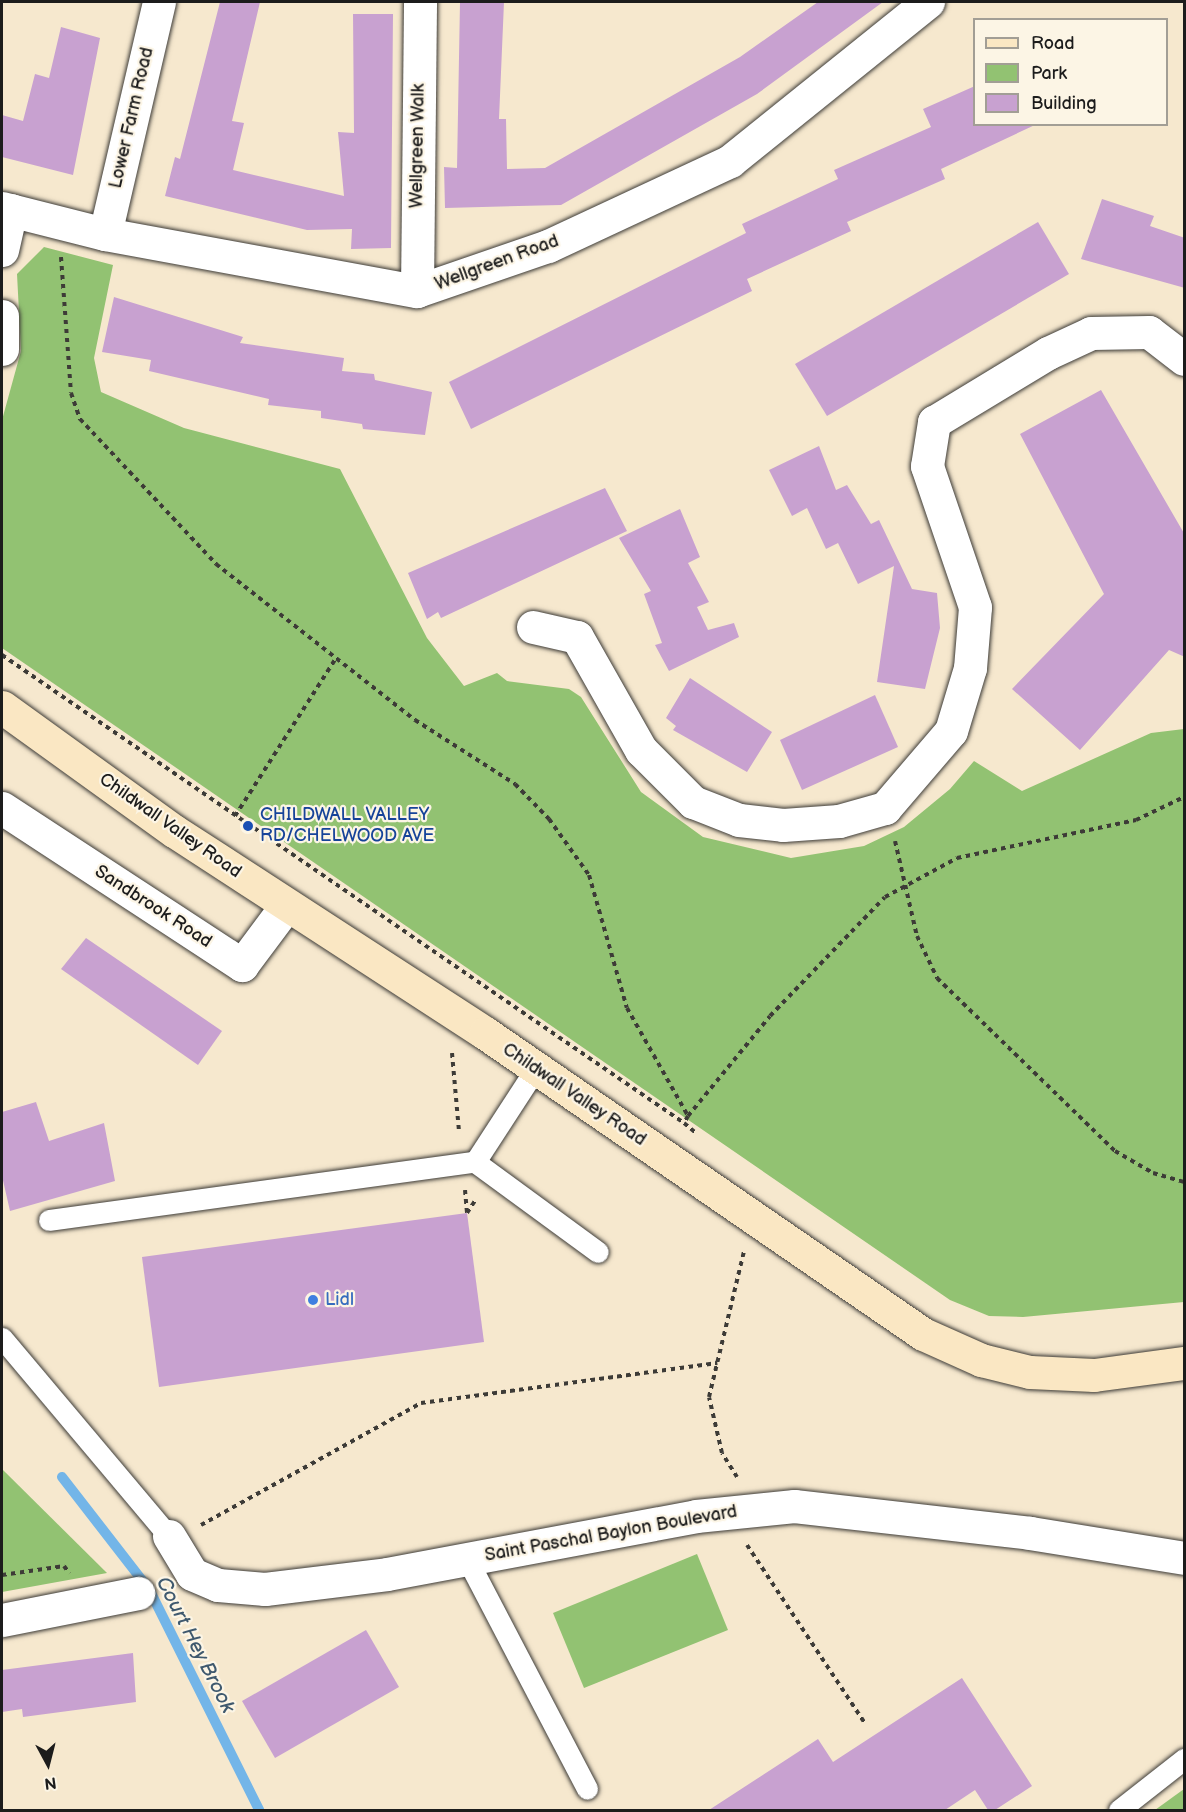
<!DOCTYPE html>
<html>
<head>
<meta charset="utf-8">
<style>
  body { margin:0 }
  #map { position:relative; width:1186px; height:1812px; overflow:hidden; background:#f6e8ce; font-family:"Balsamiq Sans",sans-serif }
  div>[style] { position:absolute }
  .green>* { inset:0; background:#92c272 }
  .stream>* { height:10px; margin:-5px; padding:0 5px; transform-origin:5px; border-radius:5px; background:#73b5e8 }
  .building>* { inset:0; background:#c8a1d0 }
  .path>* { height:4px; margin-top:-2px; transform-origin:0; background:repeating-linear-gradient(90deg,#3d3b37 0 4.5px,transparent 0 9px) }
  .roads { filter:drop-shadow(0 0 2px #3d3b37) drop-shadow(0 0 2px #3d3b37) }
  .lane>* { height:21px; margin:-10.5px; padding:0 10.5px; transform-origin:10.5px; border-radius:10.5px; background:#fff }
  .street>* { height:33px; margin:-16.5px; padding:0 16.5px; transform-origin:16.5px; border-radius:16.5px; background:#fff }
  .secondary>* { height:33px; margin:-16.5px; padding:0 16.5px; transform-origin:16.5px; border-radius:16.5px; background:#fae7c3 }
  .dots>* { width:16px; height:16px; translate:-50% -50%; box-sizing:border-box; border:3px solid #fcf5e5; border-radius:50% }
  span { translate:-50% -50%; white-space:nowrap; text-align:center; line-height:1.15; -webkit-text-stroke:4.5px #fcf5e5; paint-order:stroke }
  .street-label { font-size:18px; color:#1c1c1c }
  .transit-label { font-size:18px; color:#164399 }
  .left { translate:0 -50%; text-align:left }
  .shop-label { font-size:18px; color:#366cbe }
  .water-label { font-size:20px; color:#3f596e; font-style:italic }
  .frame { position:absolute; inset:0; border:3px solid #1c1c1c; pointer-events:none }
  .legend { position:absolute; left:973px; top:18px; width:195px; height:108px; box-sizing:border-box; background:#fcf5e5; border:2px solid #a29e95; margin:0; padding:8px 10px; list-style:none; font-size:18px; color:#1c1c1c }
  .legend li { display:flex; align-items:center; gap:12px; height:30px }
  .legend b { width:30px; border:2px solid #a29e95 }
  .north { position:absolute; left:18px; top:1734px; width:60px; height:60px; -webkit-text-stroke:4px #fcf5e5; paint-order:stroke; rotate:173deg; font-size:16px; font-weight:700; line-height:24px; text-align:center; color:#1c1c1c }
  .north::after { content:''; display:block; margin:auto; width:21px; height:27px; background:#1c1c1c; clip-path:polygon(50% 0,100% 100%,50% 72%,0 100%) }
</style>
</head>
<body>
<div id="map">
  <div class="green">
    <div style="clip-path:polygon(44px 247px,113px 265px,94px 358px,101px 392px,184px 428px,340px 469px,427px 638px,464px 686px,497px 673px,507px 681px,569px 689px,581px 697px,641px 792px,703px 837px,791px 858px,864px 846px,904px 827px,950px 789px,974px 761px,1022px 791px,1151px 733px,1184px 729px,1184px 1302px,1023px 1317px,989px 1316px,950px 1300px,2px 648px,2px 420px,21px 351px,17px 274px)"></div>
    <div style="clip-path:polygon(2px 1469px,107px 1573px,2px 1592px)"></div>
    <div style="clip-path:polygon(697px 1554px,728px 1630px,584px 1688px,553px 1613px)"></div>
    <div style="clip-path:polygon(1184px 1789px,1184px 1810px,1155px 1810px)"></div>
  </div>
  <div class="stream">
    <div style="left:62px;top:1477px;width:142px;rotate:52.2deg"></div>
    <div style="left:149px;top:1589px;width:247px;rotate:63.5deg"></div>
  </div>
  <div class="building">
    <div style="clip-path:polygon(220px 2px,260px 2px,232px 121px,244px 123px,233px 170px,344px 196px,338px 132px,354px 133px,353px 14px,393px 14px,391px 248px,351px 249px,352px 229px,307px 230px,165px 196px,175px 157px,180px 159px)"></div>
    <div style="clip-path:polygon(460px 2px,504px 2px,499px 119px,506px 119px,507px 169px,545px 168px,740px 57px,818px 2px,883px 2px,757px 94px,561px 205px,445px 208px,444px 167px,457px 168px)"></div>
    <div style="clip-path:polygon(61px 27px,100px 38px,73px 175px,2px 157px,2px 115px,23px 121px,35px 74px,49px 78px)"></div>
    <div style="clip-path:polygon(975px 86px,975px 124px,1037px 124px,941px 169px,945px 179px,847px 222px,851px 231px,747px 279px,752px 291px,471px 429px,449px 382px,746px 233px,742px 224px,838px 179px,834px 170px,931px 127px,923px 109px)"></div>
    <div style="clip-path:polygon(1102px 199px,1154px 216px,1150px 226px,1185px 238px,1185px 288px,1081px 259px)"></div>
    <div style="clip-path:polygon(1038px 222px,1069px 274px,827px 416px,795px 364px)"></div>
    <div style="clip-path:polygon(114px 297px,243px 337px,240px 343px,344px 358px,342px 371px,374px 374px,375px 380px,432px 392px,425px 435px,363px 429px,362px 424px,321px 418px,321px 411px,268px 405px,269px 399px,149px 371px,151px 360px,102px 352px)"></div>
    <div style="clip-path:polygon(1101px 390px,1185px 535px,1185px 657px,1169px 650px,1080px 750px,1012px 689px,1104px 594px,1020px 434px)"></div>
    <div style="clip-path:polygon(819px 446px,836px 490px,847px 485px,871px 524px,879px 520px,912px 589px,937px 593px,940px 628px,925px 689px,877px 682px,894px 566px,858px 584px,838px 543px,826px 549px,807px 508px,792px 516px,769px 470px)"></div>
    <div style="clip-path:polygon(605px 488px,627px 531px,441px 618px,438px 612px,427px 619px,408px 573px)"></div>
    <div style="clip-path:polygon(680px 509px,700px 557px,688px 563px,709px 602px,697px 607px,708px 630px,734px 623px,739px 637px,669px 671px,655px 645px,662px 643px,644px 594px,651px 591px,619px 538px)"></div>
    <div style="clip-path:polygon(690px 678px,772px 732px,747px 772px,673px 730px,676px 726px,666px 718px)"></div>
    <div style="clip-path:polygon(875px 695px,898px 747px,802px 790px,780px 740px)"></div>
    <div style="clip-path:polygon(86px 938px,222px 1031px,198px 1065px,61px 969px)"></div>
    <div style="clip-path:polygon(36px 1102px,49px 1141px,104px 1123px,115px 1181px,10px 1211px,2px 1176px,2px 1112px)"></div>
    <div style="clip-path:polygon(467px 1213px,484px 1342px,159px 1387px,142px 1257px)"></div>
    <div style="clip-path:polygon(366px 1630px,399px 1687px,275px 1758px,242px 1701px)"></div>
    <div style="clip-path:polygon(133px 1653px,136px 1702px,23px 1717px,22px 1709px,2px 1712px,2px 1670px)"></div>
    <div style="clip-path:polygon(962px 1678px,1032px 1786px,995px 1810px,988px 1810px,975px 1790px,945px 1810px,709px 1810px,818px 1739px,833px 1762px)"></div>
  </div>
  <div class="path">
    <div style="left:61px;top:257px;width:136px;rotate:85.8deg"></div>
    <div style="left:71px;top:393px;width:28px;rotate:71deg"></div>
    <div style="left:80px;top:419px;width:199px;rotate:46.8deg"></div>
    <div style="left:216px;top:564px;width:253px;rotate:38.1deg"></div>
    <div style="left:415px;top:720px;width:119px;rotate:32.6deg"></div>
    <div style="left:515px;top:784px;width:49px;rotate:45.8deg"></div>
    <div style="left:549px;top:819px;width:69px;rotate:54.5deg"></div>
    <div style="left:589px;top:875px;width:138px;rotate:74.1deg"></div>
    <div style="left:627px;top:1008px;width:124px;rotate:60.5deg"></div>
    <div style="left:688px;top:1116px;width:8px;rotate:120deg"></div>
    <div style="left:684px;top:1123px;width:16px;rotate:40deg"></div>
    <div style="left:2px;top:655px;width:827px;rotate:34.46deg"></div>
    <div style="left:235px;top:816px;width:188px;rotate:-57.4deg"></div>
    <div style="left:895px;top:841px;width:98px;rotate:77deg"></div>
    <div style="left:917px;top:936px;width:47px;rotate:64.5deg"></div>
    <div style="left:937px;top:978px;width:248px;rotate:44.2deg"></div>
    <div style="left:1115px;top:1151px;width:44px;rotate:30.1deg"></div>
    <div style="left:1153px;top:1173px;width:32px;rotate:16deg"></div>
    <div style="left:452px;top:1053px;width:79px;rotate:84.9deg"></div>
    <div style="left:688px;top:1116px;width:129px;rotate:-50.6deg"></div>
    <div style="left:770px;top:1016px;width:165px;rotate:-46deg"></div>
    <div style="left:885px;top:897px;width:82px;rotate:-28.4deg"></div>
    <div style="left:957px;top:858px;width:183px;rotate:-12deg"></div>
    <div style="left:1136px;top:820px;width:53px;rotate:-25.6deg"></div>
    <div style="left:465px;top:1190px;width:23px;rotate:85deg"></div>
    <div style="left:467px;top:1213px;width:17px;rotate:-57deg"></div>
    <div style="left:737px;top:1477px;width:28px;rotate:-122deg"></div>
    <div style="left:722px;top:1453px;width:57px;rotate:-103.1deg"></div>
    <div style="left:709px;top:1397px;width:150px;rotate:-76.5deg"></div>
    <div style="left:201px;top:1525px;width:252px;rotate:-29deg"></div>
    <div style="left:421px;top:1403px;width:299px;rotate:-7.7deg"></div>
    <div style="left:747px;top:1545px;width:212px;rotate:56.5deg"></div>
    <div style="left:2px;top:1575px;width:63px;rotate:-8.3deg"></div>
    <div style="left:64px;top:1566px;width:9px;rotate:54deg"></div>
  </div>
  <div class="roads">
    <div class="lane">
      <div style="left:475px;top:1162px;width:152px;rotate:36.2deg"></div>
      <div style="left:49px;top:1220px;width:430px;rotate:-7.8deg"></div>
      <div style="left:475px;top:1162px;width:112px;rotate:-57deg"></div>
      <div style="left:2px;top:1338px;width:259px;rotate:49.9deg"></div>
      <div style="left:467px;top:1559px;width:259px;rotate:62.4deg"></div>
      <div style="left:1119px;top:1810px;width:83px;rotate:-38.1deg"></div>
    </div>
    <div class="street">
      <div style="left:2px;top:208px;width:106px;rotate:14.2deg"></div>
      <div style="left:105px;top:234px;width:317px;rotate:10.4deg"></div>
      <div style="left:417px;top:291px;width:139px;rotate:-19deg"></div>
      <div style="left:548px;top:246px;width:201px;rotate:-25deg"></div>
      <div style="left:730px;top:161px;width:254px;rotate:-38.8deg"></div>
      <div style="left:105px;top:234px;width:238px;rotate:-76.9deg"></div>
      <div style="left:2px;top:250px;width:41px;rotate:-77.3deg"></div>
      <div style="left:417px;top:291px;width:289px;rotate:-89.4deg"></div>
      <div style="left:2px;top:316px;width:33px;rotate:90deg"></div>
      <div style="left:533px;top:627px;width:45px;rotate:12.8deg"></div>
      <div style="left:577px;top:637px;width:130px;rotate:60.5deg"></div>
      <div style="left:641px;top:750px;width:74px;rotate:45deg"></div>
      <div style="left:693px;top:802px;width:49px;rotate:21.4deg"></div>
      <div style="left:739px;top:820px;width:44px;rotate:6.5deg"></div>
      <div style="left:783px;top:825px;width:56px;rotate:-4.1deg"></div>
      <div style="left:839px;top:821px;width:48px;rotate:-15.8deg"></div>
      <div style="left:885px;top:808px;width:101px;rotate:-49.4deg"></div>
      <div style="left:951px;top:731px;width:66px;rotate:-73.2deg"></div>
      <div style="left:970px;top:668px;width:61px;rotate:-85.3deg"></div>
      <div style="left:975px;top:607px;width:149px;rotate:-108.8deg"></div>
      <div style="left:927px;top:466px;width:45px;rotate:-81deg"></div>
      <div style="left:934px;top:422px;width:133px;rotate:-31.2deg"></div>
      <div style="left:1048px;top:353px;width:47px;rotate:-24.9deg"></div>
      <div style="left:1091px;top:333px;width:58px;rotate:-1deg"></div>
      <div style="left:1149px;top:332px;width:44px;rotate:37.6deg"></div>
      <div style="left:2px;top:808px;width:287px;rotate:33.2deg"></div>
      <div style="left:242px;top:965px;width:74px;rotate:-53.3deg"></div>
      <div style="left:169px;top:1536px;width:44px;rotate:58.8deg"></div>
      <div style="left:192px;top:1574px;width:28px;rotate:23deg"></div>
      <div style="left:218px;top:1585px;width:47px;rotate:4.9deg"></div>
      <div style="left:265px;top:1589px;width:123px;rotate:-7deg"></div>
      <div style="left:387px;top:1574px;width:314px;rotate:-10.6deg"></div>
      <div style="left:696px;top:1516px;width:99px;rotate:-5.8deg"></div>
      <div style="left:794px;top:1506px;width:238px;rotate:6.5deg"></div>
      <div style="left:1030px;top:1533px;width:156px;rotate:9.2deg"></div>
      <div style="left:2px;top:1620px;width:139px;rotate:-11.2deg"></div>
    </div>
    <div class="secondary">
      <div style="left:2px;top:707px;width:212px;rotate:35.8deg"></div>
      <div style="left:174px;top:831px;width:371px;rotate:33deg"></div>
      <div style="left:485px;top:1033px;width:531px;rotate:34.5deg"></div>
      <div style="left:923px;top:1334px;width:64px;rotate:24.1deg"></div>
      <div style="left:981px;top:1360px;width:50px;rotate:13.8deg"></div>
      <div style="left:1030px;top:1372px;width:64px;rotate:2.7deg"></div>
      <div style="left:1094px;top:1375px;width:91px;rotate:-7.6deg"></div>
    </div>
  </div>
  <div class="dots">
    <div style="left:248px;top:826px;background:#1a4fb4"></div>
    <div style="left:313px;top:1300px;background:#3f7fe0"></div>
  </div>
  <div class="street-label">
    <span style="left:132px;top:118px;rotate:-77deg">Lower Farm Road</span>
    <span style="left:418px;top:146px;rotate:-89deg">Wellgreen Walk</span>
    <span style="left:497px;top:263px;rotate:-20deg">Wellgreen Road</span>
    <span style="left:170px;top:826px;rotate:35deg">Childwall Valley Road</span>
    <span style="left:153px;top:907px;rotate:33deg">Sandbrook Road</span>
    <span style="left:574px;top:1095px;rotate:34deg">Childwall Valley Road</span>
    <span style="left:611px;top:1534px;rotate:-10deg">Saint Paschal Baylon Boulevard</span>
  </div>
  <div class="transit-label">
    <span class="left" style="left:260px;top:826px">CHILDWALL VALLEY<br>RD/CHELWOOD AVE</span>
  </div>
  <div class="shop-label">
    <span class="left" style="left:325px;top:1300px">Lidl</span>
  </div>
  <div class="water-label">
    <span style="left:195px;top:1645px;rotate:63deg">Court Hey Brook</span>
  </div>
  <div class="frame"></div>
  <ul class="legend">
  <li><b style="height:8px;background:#fae7c3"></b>Road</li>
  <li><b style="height:16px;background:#92c272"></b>Park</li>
  <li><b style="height:16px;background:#c8a1d0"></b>Building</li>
  </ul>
  <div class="north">N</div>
</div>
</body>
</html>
